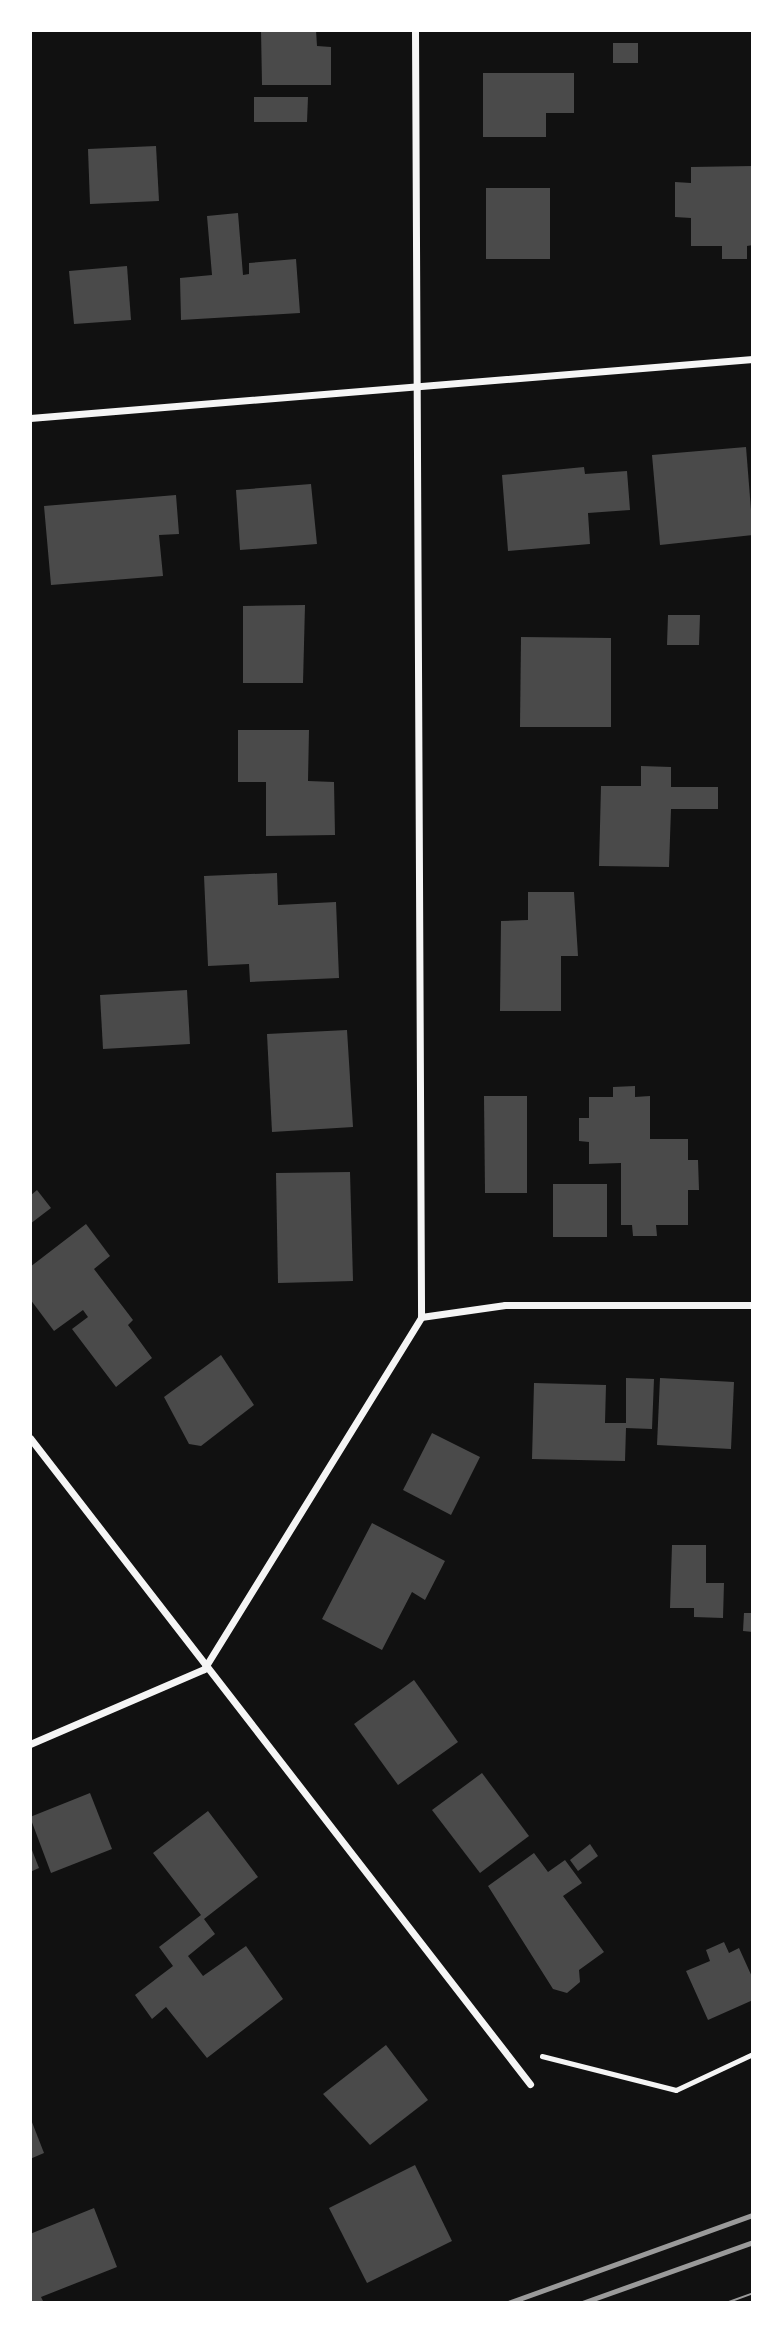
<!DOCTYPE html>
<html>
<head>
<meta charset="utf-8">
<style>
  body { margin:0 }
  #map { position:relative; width:783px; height:2333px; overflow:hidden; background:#111; font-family:Montserrat,sans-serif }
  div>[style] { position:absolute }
  .building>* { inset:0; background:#4a4a4a }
  .path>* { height:4.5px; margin:-2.25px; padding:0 2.25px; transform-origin:2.25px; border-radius:2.25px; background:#f5f5f5 }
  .minor>* { height:7px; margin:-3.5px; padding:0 3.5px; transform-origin:3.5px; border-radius:3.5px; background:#f5f5f5 }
  .tram>* { height:2px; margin:-1px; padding:0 1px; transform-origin:1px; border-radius:1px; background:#9a9a9a }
  .rail>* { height:5px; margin:-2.5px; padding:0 2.5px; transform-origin:2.5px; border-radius:2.5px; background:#9a9a9a }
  span { translate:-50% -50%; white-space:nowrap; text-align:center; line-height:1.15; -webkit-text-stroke:6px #fff; paint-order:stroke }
  .frame { position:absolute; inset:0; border:32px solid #fff; pointer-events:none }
</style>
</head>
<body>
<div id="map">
  <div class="building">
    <div style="clip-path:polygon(261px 30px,316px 30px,317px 46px,331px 47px,331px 85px,262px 85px)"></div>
    <div style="clip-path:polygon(613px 43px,638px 43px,638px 63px,613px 63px)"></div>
    <div style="clip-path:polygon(483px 73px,574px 73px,574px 113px,546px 113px,546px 137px,483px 137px)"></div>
    <div style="clip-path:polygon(254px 97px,308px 97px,307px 122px,254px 122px)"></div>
    <div style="clip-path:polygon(156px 146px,159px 201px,90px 204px,88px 149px)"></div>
    <div style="clip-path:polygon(753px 166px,753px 245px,747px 246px,747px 259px,722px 259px,722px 246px,691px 246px,691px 218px,675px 217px,675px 182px,691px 183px,691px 167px)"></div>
    <div style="clip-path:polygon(486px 188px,550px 188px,550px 259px,486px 259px)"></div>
    <div style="clip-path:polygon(238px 213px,243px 275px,249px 274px,249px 263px,296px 259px,300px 313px,181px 320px,180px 278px,212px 275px,207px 216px)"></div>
    <div style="clip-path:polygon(127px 266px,131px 320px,74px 324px,69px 271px)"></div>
    <div style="clip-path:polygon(746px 447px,753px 535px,660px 545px,652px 455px)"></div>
    <div style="clip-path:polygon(584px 467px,585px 474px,627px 471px,630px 510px,588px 513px,590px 544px,508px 551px,502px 475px)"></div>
    <div style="clip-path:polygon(311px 484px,317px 544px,240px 550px,236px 490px)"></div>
    <div style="clip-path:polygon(176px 495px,179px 534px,159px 535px,163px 576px,51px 585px,44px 506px)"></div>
    <div style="clip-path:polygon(305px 605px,303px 683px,243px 683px,243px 606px)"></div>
    <div style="clip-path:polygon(668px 615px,700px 615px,699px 645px,667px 645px)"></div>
    <div style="clip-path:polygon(521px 637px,611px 638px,611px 727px,520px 727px)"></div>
    <div style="clip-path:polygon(238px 730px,309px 730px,308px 781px,334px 782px,335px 835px,266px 836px,266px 782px,238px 782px)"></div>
    <div style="clip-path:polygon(641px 766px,671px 767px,671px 787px,718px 787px,718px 809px,671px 809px,669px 867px,599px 866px,601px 786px,641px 786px)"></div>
    <div style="clip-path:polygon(277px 873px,278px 905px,336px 902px,339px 978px,250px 982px,249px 964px,208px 966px,204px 876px)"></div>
    <div style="clip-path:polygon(528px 892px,574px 892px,578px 956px,561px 956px,561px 1011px,500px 1011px,501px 921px,528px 920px)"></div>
    <div style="clip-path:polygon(187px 990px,190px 1044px,103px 1049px,100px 995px)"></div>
    <div style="clip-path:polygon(347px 1030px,353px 1127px,272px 1132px,267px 1034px)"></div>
    <div style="clip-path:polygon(635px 1086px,635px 1097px,650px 1096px,650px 1139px,688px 1139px,688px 1160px,698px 1160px,699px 1190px,688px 1190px,688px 1225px,656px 1225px,657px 1236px,633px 1236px,632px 1225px,621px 1225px,621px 1163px,589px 1164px,589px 1142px,579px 1141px,579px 1118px,589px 1118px,589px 1097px,613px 1097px,613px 1087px)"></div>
    <div style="clip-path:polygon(484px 1096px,527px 1096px,527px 1193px,485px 1193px)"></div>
    <div style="clip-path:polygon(350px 1172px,353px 1281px,278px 1283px,276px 1173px)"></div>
    <div style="clip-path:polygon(553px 1184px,607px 1184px,607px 1237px,553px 1237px)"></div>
    <div style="clip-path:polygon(37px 1190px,51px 1208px,30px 1224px,30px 1196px)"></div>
    <div style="clip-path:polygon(86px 1224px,110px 1256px,94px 1269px,133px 1320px,128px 1325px,152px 1358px,116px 1387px,72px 1329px,88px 1317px,83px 1310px,54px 1331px,30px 1299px,30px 1267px)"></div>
    <div style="clip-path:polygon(221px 1355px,254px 1405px,201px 1446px,189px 1444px,164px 1397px)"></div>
    <div style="clip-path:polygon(626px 1378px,654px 1379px,652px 1429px,626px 1428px,625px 1461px,532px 1459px,534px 1383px,606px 1385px,605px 1423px,626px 1423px)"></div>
    <div style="clip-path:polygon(660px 1378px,734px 1382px,731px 1449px,657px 1445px)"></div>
    <div style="clip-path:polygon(432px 1433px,480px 1457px,451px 1515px,403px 1490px)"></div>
    <div style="clip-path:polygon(372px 1523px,445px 1561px,425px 1600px,412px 1592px,382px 1650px,322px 1619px)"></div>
    <div style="clip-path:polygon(672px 1545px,706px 1545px,706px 1583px,724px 1583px,723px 1618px,694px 1617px,694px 1608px,670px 1608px)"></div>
    <div style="clip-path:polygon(744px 1613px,753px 1613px,753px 1632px,743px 1631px)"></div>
    <div style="clip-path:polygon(414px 1680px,458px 1742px,398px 1785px,354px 1724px)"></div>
    <div style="clip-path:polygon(482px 1773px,529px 1836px,480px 1873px,432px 1810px)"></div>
    <div style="clip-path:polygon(90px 1793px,112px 1849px,51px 1873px,30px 1817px)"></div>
    <div style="clip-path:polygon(208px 1811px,258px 1877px,204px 1919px,215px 1934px,188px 1956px,203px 1976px,246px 1946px,283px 1999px,207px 2058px,166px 2007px,152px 2019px,135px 1995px,173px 1966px,159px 1947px,201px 1915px,153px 1853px)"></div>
    <div style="clip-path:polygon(590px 1844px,598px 1856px,578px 1871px,570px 1860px)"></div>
    <div style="clip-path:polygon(30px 1845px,39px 1868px,30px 1872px)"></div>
    <div style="clip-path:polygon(534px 1853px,548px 1872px,565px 1860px,582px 1883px,563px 1896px,604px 1952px,579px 1970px,580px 1982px,567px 1993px,553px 1989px,488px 1886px)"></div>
    <div style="clip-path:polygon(724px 1942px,729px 1953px,739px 1948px,753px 1979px,753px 2000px,708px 2020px,686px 1971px,710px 1961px,706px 1950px)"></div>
    <div style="clip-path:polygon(386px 2045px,428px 2100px,370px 2145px,323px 2094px)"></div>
    <div style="clip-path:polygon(30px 2117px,44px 2153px,30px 2159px)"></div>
    <div style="clip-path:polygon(415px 2165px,452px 2241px,367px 2283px,329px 2208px)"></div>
    <div style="clip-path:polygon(94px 2208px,117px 2267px,41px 2297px,44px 2303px,30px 2303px,30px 2234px)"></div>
  </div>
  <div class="path">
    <div style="left:542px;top:2056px;width:138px;rotate:14.2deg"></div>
    <div style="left:676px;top:2090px;width:85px;rotate:-25.1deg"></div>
  </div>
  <div class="minor">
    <div style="left:415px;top:30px;width:1287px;rotate:89.73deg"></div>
    <div style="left:30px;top:418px;width:725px;rotate:-4.67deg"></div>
    <div style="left:30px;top:1438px;width:817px;rotate:52.26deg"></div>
    <div style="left:204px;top:1669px;width:414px;rotate:-58.3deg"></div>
    <div style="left:421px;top:1317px;width:85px;rotate:-8.1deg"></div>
    <div style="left:505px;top:1305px;width:248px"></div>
    <div style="left:30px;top:1744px;width:189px;rotate:-23.3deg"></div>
  </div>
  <div class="tram">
    <div style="left:726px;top:2303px;width:29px;rotate:-20deg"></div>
  </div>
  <div class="rail">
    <div style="left:508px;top:2303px;width:260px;rotate:-19.8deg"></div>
    <div style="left:582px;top:2303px;width:182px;rotate:-19.6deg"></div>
  </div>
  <div class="frame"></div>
</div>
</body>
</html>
